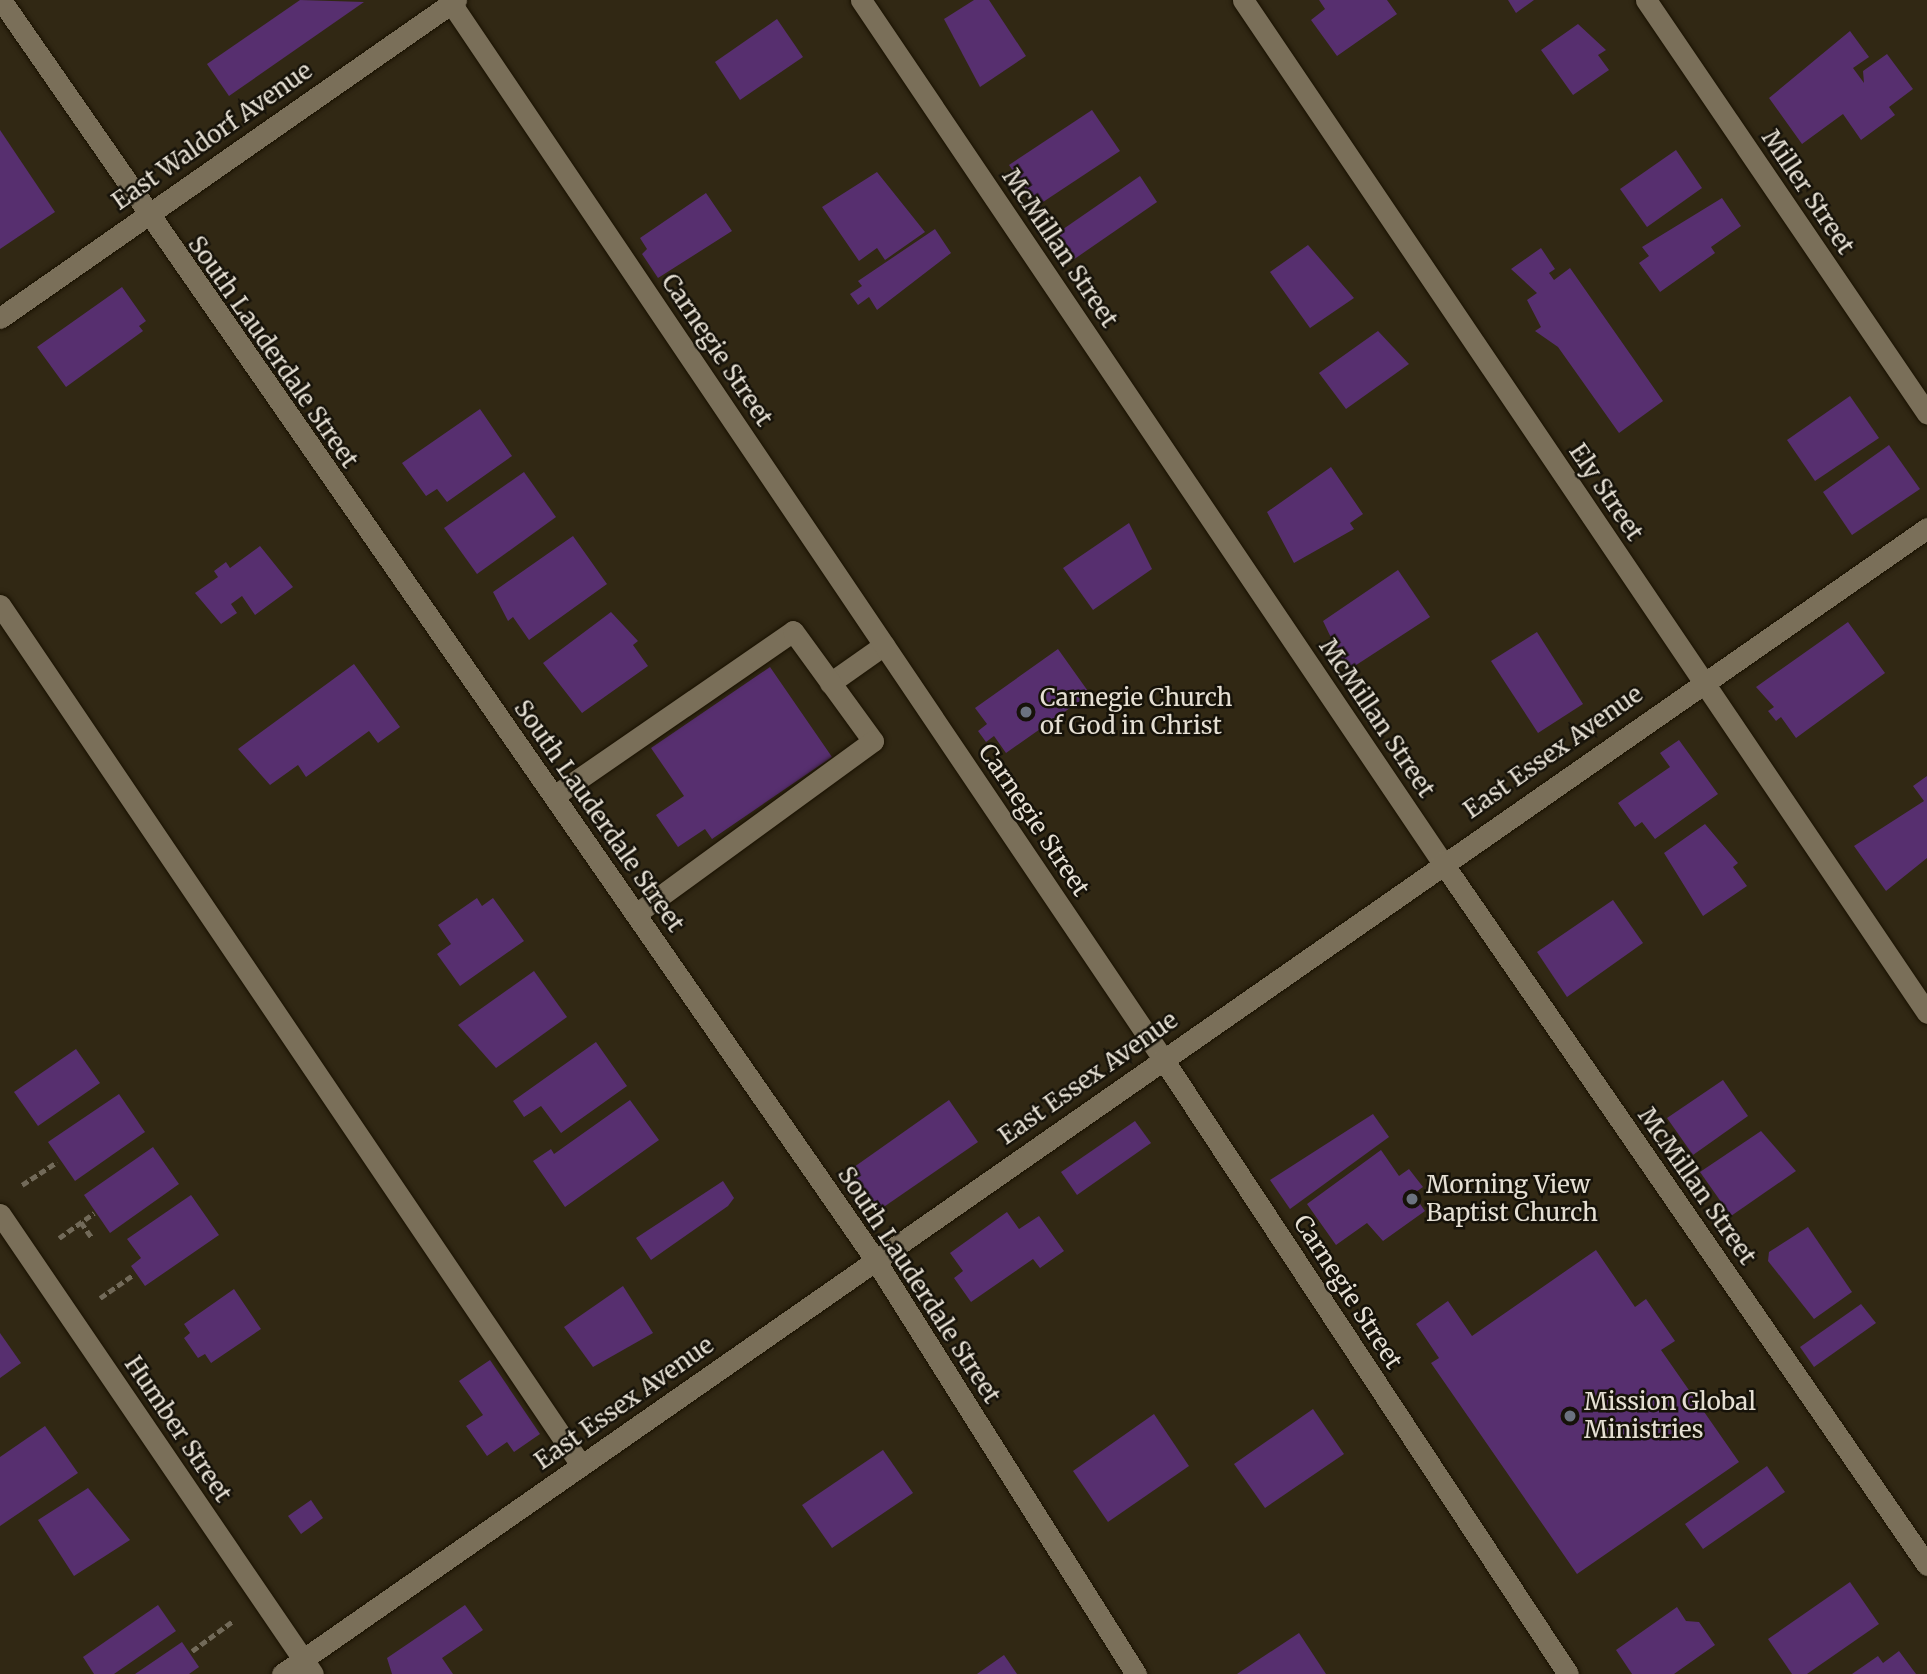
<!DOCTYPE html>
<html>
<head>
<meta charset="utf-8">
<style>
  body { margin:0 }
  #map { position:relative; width:1927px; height:1674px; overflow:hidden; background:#312814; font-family:Merriweather,serif }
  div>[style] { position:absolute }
  .building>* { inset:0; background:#572f6f }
  .path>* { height:4.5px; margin-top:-2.25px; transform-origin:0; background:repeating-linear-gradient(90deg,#726a59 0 7px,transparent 0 10.5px) }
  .roads { filter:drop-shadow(0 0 2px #191101) drop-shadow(0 0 2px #191101) }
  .service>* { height:21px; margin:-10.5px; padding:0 10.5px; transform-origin:10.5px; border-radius:10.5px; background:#7a6f59 }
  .minor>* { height:21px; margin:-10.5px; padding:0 10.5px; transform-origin:10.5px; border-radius:10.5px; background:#7a6f59 }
  .tertiary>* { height:21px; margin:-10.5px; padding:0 10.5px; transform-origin:10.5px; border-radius:10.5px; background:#7a6f59 }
  .dots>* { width:19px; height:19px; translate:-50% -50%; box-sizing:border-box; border:4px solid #161209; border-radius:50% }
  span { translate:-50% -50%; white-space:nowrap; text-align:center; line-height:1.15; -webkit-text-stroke:5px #161209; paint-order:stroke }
  .street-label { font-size:24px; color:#e5dfd3 }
  .poi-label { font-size:24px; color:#e5dfd3 }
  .left { translate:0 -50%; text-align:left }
</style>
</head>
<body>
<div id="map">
  <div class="building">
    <div style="clip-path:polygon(300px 0,364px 2px,229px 96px,207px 64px)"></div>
    <div style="clip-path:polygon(974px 0,989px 0,1026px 56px,980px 87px,944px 19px)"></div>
    <div style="clip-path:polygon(1319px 0,1387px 0,1397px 14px,1337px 56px,1311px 20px,1325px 9px)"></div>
    <div style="clip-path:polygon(1508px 0,1534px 0,1516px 13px)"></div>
    <div style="clip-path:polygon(777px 19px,803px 57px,740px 100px,715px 62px)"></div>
    <div style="clip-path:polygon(1578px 24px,1606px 50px,1598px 55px,1609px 70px,1573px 95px,1541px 50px)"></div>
    <div style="clip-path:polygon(1850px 31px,1869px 57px,1853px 68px,1864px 83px,1863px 71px,1887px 54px,1913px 89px,1889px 107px,1895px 115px,1861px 140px,1843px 114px,1802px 144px,1769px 98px)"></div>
    <div style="clip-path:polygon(1092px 110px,1120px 151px,1037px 206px,1009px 165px)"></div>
    <div style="clip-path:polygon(0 130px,55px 212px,0 249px)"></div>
    <div style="clip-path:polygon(1676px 150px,1702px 188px,1647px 227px,1620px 189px)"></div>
    <div style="clip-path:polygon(877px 172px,925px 232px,885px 260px,877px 248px,859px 261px,822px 207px)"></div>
    <div style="clip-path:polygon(1140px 176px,1157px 202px,1073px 260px,1056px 234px)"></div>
    <div style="clip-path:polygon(706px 193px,732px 231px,658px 278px,642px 254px,647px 249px,640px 238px)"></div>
    <div style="clip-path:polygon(1722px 198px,1741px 226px,1711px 247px,1715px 253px,1660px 292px,1639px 263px,1649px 256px,1642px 247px)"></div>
    <div style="clip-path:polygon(935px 229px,951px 253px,877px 310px,869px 297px,858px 305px,850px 294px,862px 286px,858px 281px)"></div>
    <div style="clip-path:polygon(1308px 245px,1354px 298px,1310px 328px,1270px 272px)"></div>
    <div style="clip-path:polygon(1541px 248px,1555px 269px,1549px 273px,1554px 280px,1570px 268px,1663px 401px,1619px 433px,1558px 347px,1535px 331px,1541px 327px,1527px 300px,1537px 293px,1511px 269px)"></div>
    <div style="clip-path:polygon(122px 287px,146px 321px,139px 326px,143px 331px,66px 387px,37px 347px)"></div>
    <div style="clip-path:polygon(1378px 331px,1409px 364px,1346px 409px,1319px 373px)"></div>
    <div style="clip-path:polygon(1850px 396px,1879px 438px,1815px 481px,1787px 440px)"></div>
    <div style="clip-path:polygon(480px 409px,512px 456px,447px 502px,437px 489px,426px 496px,402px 463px)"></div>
    <div style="clip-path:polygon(1889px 445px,1920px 489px,1852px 535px,1823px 492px)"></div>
    <div style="clip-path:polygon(1331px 467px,1363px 514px,1350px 523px,1354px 529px,1294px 563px,1267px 512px)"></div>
    <div style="clip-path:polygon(524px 472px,556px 517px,477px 574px,444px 528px)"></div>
    <div style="clip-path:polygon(1129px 523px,1152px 569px,1093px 610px,1063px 568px)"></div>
    <div style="clip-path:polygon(573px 536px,607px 584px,529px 640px,513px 617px,508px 621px,493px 592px)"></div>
    <div style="clip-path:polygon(260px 546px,293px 587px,255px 615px,242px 596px,231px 604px,237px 613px,221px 624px,195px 593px,218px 577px,214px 571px,226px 562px,230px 568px)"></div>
    <div style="clip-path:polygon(1398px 570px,1430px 617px,1347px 671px,1323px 621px)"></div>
    <div style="clip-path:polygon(611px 612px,638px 641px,633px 645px,648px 666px,582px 713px,543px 663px)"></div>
    <div style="clip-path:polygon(1848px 622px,1885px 673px,1796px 738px,1781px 717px,1776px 721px,1768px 711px,1774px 707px,1756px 687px)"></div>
    <div style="clip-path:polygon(1537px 632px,1583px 704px,1538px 733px,1491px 661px)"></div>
    <div style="clip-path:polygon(1058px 649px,1090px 694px,1006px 753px,994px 736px,986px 742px,978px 731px,987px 724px,975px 708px)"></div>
    <div style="clip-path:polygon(354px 664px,400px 727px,378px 743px,369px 731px,306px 777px,298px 765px,270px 785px,238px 749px)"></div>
    <div style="clip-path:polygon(770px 667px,832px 757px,712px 839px,705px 829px,678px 847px,656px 815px,684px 796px,651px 748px)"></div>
    <div style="clip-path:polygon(1679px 740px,1718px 794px,1655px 839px,1642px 822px,1635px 827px,1618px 803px,1670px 767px,1660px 753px)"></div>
    <div style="clip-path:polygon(1927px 776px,1927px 858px,1886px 891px,1854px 846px,1924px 801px,1913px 786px)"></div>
    <div style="clip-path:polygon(1705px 824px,1738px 863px,1733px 867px,1747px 886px,1703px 916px,1664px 853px)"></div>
    <div style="clip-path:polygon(477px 898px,482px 906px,493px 898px,524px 941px,460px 986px,437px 954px,451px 944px,438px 925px)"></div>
    <div style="clip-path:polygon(1613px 900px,1643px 943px,1567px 997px,1537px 952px)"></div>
    <div style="clip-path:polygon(534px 971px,567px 1017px,496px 1068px,458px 1025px)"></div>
    <div style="clip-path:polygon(596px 1042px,627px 1086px,561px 1133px,541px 1106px,524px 1117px,513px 1101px)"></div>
    <div style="clip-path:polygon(76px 1049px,100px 1083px,38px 1126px,14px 1092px)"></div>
    <div style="clip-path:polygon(1723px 1080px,1748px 1116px,1693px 1155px,1667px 1118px)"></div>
    <div style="clip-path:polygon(119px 1094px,145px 1132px,75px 1181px,48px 1142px)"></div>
    <div style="clip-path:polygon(630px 1100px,659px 1140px,565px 1207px,533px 1161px,551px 1149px,554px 1154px)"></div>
    <div style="clip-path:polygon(949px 1100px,978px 1142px,875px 1213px,847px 1172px)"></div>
    <div style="clip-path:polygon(1373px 1114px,1389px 1137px,1290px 1209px,1270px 1180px)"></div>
    <div style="clip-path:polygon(1135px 1121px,1151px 1143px,1077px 1195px,1061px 1172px)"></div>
    <div style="clip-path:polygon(1761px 1131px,1796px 1171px,1731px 1216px,1700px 1172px)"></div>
    <div style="clip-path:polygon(153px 1147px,179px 1184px,110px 1233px,84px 1195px)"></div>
    <div style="clip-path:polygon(1381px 1150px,1399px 1176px,1409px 1169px,1423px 1187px,1413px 1194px,1425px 1211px,1383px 1241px,1367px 1223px,1336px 1245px,1307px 1204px)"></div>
    <div style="clip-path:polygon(723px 1181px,734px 1198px,728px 1206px,651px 1260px,636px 1238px)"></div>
    <div style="clip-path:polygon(191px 1195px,219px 1235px,145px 1286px,131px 1266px,141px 1258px,127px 1239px)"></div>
    <div style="clip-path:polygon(1007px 1212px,1019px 1229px,1039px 1216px,1064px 1251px,1040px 1268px,1033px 1259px,971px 1302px,954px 1278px,963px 1271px,950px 1253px)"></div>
    <div style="clip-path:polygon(1808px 1227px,1852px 1292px,1814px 1319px,1768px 1261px,1769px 1252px)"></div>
    <div style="clip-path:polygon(1596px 1250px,1635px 1307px,1646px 1299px,1675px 1341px,1661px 1350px,1739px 1462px,1577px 1574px,1431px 1363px,1439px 1358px,1416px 1324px,1448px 1301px,1472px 1336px)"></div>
    <div style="clip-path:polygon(623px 1286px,653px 1333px,593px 1367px,564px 1327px)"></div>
    <div style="clip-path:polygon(234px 1289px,261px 1329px,211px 1363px,205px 1354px,198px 1358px,184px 1338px,190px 1333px,184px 1324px)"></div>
    <div style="clip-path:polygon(1861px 1304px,1876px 1323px,1814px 1367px,1800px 1347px)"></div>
    <div style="clip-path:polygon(0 1333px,21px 1363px,0 1378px)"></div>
    <div style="clip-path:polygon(490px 1360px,540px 1434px,514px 1452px,507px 1442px,487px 1456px,466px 1426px,483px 1415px,459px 1381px)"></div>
    <div style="clip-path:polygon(1313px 1409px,1344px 1454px,1265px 1508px,1234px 1464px)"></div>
    <div style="clip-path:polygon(1154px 1414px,1189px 1466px,1108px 1522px,1073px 1471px)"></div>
    <div style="clip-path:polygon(45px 1426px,78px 1473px,0 1526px,0 1457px)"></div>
    <div style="clip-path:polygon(883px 1450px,913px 1493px,832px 1548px,802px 1505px)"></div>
    <div style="clip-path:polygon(1767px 1466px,1785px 1492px,1703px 1549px,1685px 1524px)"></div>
    <div style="clip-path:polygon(88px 1488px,130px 1540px,74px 1576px,38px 1520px)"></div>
    <div style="clip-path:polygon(311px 1500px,323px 1518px,301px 1534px,288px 1516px)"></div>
    <div style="clip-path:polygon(1850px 1582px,1879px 1624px,1807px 1674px,1792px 1674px,1768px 1639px)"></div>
    <div style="clip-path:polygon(158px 1605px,176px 1631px,114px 1674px,94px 1674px,83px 1657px)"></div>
    <div style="clip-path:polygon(465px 1605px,483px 1630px,442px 1658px,453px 1674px,392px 1674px,387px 1658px)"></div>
    <div style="clip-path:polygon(1677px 1607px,1686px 1621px,1699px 1622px,1715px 1645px,1674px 1674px,1632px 1674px,1616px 1650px)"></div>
    <div style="clip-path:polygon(1299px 1633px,1326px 1674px,1237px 1674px)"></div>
    <div style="clip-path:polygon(182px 1642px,199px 1667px,189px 1674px,135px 1674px)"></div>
    <div style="clip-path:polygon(1899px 1651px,1916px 1674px,1852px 1674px,1878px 1656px,1883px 1663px)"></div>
    <div style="clip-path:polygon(1004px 1655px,1017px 1674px,977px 1674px)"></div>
  </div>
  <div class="path">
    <div style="left:22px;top:1185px;width:42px;rotate:-33.3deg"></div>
    <div style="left:81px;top:1222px;width:19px;rotate:55deg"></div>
    <div style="left:59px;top:1238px;width:43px;rotate:-35.5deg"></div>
    <div style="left:100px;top:1298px;width:40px;rotate:-34.9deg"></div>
    <div style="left:192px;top:1651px;width:51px;rotate:-36.2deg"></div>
  </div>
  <div class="roads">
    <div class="service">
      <div style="left:0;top:605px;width:1038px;rotate:55.96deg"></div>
      <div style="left:830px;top:683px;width:66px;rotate:-35.1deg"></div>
      <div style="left:554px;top:796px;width:290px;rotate:-34.6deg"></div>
      <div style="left:793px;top:631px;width:136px;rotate:54deg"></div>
      <div style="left:873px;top:741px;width:293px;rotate:143.9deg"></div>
    </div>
    <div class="minor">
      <div style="left:449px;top:0;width:1277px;rotate:56.01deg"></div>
      <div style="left:1163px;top:1059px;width:736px;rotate:56.63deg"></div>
      <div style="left:861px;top:0;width:1040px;rotate:56.02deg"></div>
      <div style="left:1442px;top:862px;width:854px;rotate:55.4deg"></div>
      <div style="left:1243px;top:0;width:1222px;rotate:55.97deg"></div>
      <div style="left:1646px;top:0;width:500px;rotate:55.8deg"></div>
      <div style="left:0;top:318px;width:556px;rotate:-34.89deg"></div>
      <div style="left:0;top:1214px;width:556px;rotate:55.77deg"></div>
      <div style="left:282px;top:1674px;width:2005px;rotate:-34.86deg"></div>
    </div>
    <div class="tertiary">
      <div style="left:1px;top:0;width:1531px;rotate:55.24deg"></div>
      <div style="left:874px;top:1258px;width:492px;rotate:57.8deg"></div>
    </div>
  </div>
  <div class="dots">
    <div style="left:1026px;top:712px;background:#6b7280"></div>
    <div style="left:1412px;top:1199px;background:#6b7280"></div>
    <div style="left:1570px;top:1416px;background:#6b7280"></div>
  </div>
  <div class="street-label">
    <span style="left:212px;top:136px;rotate:-35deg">East Waldorf Avenue</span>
    <span style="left:1808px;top:192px;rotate:56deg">Miller Street</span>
    <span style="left:1060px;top:248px;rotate:56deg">McMillan Street</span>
    <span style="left:717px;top:350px;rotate:56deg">Carnegie Street</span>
    <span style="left:273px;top:352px;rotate:55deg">South Lauderdale Street</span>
    <span style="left:1606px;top:492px;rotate:56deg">Ely Street</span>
    <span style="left:1377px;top:718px;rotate:56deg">McMillan Street</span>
    <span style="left:1553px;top:752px;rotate:-35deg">East Essex Avenue</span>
    <span style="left:599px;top:816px;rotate:55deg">South Lauderdale Street</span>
    <span style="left:1034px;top:820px;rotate:56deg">Carnegie Street</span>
    <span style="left:1088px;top:1078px;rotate:-35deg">East Essex Avenue</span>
    <span style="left:1697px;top:1186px;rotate:55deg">McMillan Street</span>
    <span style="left:919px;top:1285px;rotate:57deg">South Lauderdale Street</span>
    <span style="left:1348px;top:1292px;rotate:57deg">Carnegie Street</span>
    <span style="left:624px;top:1403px;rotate:-35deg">East Essex Avenue</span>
    <span style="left:178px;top:1429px;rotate:56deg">Humber Street</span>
  </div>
  <div class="poi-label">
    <span class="left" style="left:1040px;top:712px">Carnegie Church<br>of God in Christ</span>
    <span class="left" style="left:1426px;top:1199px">Morning View<br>Baptist Church</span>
    <span class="left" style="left:1584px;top:1416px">Mission Global<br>Ministries</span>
  </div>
</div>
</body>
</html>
